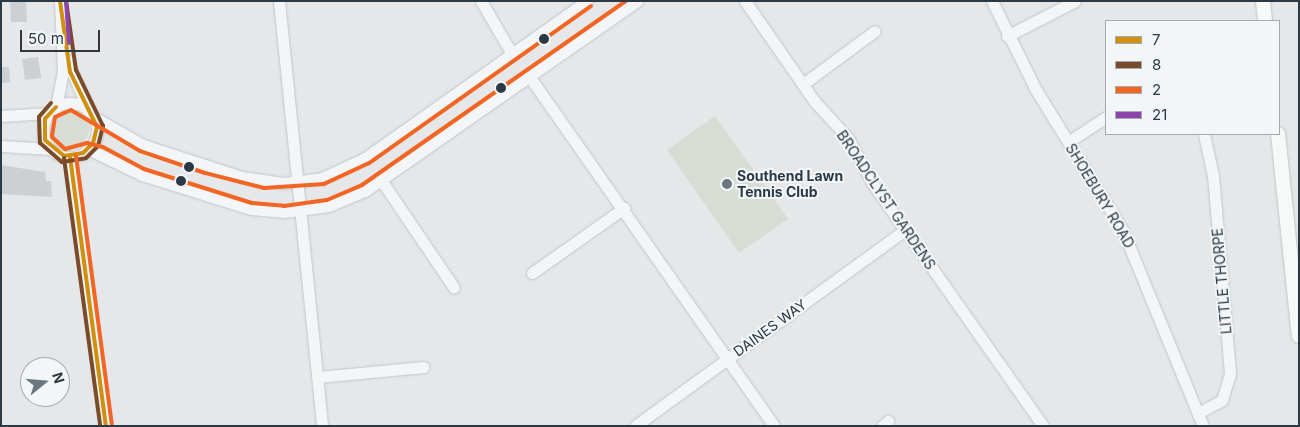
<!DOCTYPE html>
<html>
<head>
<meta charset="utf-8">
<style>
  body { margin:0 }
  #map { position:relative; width:1300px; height:427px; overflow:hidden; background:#e5e7e9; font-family:Inter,sans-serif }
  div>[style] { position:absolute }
  .green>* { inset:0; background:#d7ddd4 }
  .round { border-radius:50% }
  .building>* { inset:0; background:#cdd0d2 }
  .roads { filter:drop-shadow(0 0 1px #c3c5c7) drop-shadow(0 0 1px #c3c5c7) }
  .minor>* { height:11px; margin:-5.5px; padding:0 5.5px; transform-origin:5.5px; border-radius:5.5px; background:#f4f5f6 }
  .minor>.ring { margin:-5.5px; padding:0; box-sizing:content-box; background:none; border:11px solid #f4f5f6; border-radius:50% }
  .major>* { height:14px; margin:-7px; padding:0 7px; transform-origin:7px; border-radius:7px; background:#f7f8f8 }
  .bus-1>* { height:4px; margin:-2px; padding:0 2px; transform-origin:2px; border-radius:2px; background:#ce900e }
  .bus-2>* { height:4px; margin:-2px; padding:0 2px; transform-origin:2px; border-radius:2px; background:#7a4b2a }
  .bus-3>* { height:4px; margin:-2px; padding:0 2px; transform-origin:2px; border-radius:2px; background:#f26522 }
  .bus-4>* { height:4px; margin:-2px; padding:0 2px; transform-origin:2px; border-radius:2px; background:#8e44ad }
  .dots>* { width:14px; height:14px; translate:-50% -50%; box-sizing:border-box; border:2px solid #f3f6f8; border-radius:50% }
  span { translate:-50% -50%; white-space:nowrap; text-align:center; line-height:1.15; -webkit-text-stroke:4px #f3f6f8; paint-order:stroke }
  .poi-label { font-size:14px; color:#2a3944; font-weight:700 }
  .left { translate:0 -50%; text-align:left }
  .street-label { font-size:14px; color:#2a3944 }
  .frame { position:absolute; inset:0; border:2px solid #2a3944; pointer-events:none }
  .legend { position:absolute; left:1105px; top:20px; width:175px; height:115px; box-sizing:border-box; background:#f3f6f8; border:1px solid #a3aab0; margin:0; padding:6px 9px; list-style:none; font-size:15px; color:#2a3944 }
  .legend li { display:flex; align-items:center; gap:10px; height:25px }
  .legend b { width:25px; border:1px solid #a3aab0 }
  .north { position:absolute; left:20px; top:357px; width:50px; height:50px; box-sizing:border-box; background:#f3f6f8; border:1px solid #a3aab0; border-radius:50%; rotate:73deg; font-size:14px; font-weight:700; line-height:20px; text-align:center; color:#2a3944 }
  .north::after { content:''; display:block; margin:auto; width:18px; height:22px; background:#6b767e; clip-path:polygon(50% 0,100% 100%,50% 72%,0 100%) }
  .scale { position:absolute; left:20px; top:30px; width:80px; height:22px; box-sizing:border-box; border:2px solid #2a3944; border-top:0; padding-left:6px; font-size:15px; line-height:18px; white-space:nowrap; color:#2a3944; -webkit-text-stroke:4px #f3f6f8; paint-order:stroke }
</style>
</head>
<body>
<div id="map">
  <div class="green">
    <div class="round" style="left:51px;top:109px;width:38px;height:38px"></div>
    <div style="clip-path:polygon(715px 116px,788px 219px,739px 253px,667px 150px)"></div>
  </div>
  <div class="building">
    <div style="clip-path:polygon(10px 1px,26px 1px,27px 22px,11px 22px)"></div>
    <div style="clip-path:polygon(38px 57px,41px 78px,25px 80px,22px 59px)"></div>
    <div style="clip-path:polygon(1px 67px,9px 67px,10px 82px,1px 83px)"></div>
    <div style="clip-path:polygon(1px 165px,45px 172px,46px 181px,51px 181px,52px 197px,1px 194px)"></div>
  </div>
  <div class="roads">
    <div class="minor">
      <div style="left:279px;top:1px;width:427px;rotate:84.2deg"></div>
      <div style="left:481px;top:1px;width:61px;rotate:59.7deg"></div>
      <div style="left:745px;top:1px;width:123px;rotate:55.3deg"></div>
      <div style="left:815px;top:102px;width:49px;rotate:47.5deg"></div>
      <div style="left:848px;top:138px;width:52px;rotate:61.5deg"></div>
      <div style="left:873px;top:184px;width:296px;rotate:54.9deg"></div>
      <div style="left:992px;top:1px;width:99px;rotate:63.7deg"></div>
      <div style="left:1036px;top:90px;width:166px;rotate:58.3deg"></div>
      <div style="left:1123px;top:231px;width:211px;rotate:67.7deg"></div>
      <div style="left:1007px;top:36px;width:76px;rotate:-27.2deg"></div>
      <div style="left:67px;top:60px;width:53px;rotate:66.8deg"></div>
      <div style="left:529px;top:76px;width:427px;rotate:55deg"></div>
      <div style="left:803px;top:84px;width:89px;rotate:-36.4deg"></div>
      <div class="ring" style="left:43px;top:103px;width:43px;height:43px"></div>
      <div style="left:56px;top:107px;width:37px;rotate:-79deg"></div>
      <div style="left:63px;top:71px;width:70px;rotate:-92.5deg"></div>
      <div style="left:1px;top:116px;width:48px;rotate:-3.6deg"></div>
      <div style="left:94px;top:117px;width:56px;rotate:29.7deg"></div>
      <div style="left:143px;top:145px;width:104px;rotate:17.9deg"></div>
      <div style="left:242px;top:177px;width:41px;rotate:8.3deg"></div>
      <div style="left:283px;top:183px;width:39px;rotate:-7deg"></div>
      <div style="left:322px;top:178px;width:47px;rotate:-24.9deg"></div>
      <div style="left:365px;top:158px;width:272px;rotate:-35.3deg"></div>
      <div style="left:1068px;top:142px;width:45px;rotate:-33.3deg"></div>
      <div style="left:1px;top:146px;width:50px;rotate:3.4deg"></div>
      <div style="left:88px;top:149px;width:60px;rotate:25.7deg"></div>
      <div style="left:142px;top:175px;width:114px;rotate:17.3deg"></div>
      <div style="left:251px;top:209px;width:33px;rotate:5deg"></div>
      <div style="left:284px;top:212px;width:45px;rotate:-7.6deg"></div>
      <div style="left:329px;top:206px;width:39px;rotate:-23deg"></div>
      <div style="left:365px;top:191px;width:332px;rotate:-34.9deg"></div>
      <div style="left:70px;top:157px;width:271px;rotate:82.4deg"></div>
      <div style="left:381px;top:180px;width:130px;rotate:55.9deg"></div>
      <div style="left:532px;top:273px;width:113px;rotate:-35.2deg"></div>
      <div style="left:318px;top:377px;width:106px;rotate:-5.4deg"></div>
      <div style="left:1198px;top:413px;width:27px;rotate:-28deg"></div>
      <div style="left:1222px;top:400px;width:28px;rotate:-73deg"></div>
      <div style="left:1230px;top:373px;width:198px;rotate:-94.9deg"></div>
      <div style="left:1213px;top:176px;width:43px;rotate:-102.1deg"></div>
      <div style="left:635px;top:426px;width:334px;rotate:-36deg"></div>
      <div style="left:882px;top:426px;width:8px;rotate:-40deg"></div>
    </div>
    <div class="major">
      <div style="left:1263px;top:1px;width:20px;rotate:84deg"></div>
      <div style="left:1278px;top:134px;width:203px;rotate:84.1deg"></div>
    </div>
  </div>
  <div class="bus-1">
    <div style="left:56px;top:107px;width:16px;rotate:133deg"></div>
    <div style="left:45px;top:119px;width:21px;rotate:90deg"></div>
    <div style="left:45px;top:140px;width:25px;rotate:40deg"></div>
    <div style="left:64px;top:156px;width:19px;rotate:-9deg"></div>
    <div style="left:83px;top:153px;width:14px;rotate:-45deg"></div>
    <div style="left:93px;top:143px;width:16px;rotate:-76deg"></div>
    <div style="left:97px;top:127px;width:61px;rotate:-116.1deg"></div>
    <div style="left:70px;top:72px;width:72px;rotate:-98deg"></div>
    <div style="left:70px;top:157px;width:271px;rotate:82.4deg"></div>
  </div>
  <div class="bus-2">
    <div style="left:51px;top:103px;width:18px;rotate:131deg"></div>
    <div style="left:39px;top:117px;width:26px;rotate:88deg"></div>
    <div style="left:40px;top:143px;width:29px;rotate:41deg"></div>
    <div style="left:62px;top:162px;width:24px;rotate:-9deg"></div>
    <div style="left:86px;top:158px;width:17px;rotate:-45deg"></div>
    <div style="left:98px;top:146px;width:21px;rotate:-76deg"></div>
    <div style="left:103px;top:126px;width:62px;rotate:-115.7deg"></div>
    <div style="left:76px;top:70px;width:70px;rotate:-98.2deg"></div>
    <div style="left:64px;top:158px;width:270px;rotate:82.3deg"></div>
  </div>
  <div class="bus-3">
    <div style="left:591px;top:6px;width:272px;rotate:144.7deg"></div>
    <div style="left:369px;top:163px;width:50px;rotate:155deg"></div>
    <div style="left:324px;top:184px;width:60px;rotate:176.2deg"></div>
    <div style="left:264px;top:188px;width:61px;rotate:-165.7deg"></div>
    <div style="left:205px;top:173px;width:69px;rotate:-161.3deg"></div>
    <div style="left:140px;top:151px;width:80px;rotate:-149.3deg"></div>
    <div style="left:71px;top:110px;width:17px;rotate:156deg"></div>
    <div style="left:55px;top:117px;width:20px;rotate:99deg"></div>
    <div style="left:52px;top:137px;width:18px;rotate:43deg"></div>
    <div style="left:65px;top:149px;width:23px;rotate:-15deg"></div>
    <div style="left:87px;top:143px;width:16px;rotate:14deg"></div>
    <div style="left:103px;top:147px;width:47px;rotate:28.2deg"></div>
    <div style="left:144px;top:169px;width:113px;rotate:17.5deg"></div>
    <div style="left:252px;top:203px;width:32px;rotate:5deg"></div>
    <div style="left:284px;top:206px;width:43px;rotate:-7.9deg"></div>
    <div style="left:327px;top:200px;width:38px;rotate:-23deg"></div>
    <div style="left:362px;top:185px;width:322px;rotate:-34.9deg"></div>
    <div style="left:76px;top:156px;width:271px;rotate:82.4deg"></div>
  </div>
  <div class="bus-4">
    <div style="left:66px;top:1px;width:42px;rotate:85.9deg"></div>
  </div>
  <div class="dots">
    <div style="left:544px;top:39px;background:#2a3944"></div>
    <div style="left:501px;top:88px;background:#2a3944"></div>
    <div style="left:189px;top:167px;background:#2a3944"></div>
    <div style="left:181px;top:181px;background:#2a3944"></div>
    <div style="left:727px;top:184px;background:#6b767e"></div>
  </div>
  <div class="poi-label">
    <span class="left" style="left:737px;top:184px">Southend Lawn<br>Tennis Club</span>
  </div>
  <div class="street-label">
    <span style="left:1100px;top:196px;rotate:59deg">SHOEBURY ROAD</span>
    <span style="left:886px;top:200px;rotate:56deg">BROADCLYST GARDENS</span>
    <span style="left:1222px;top:281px;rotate:-95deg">LITTLE THORPE</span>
    <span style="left:770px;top:328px;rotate:-36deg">DAINES WAY</span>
  </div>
  <div class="frame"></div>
  <ul class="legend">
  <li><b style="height:6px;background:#ce900e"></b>7</li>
  <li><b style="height:6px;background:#7a4b2a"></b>8</li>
  <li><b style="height:6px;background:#f26522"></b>2</li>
  <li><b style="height:6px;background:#8e44ad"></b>21</li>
  </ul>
  <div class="north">N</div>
  <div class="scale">50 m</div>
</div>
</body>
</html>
